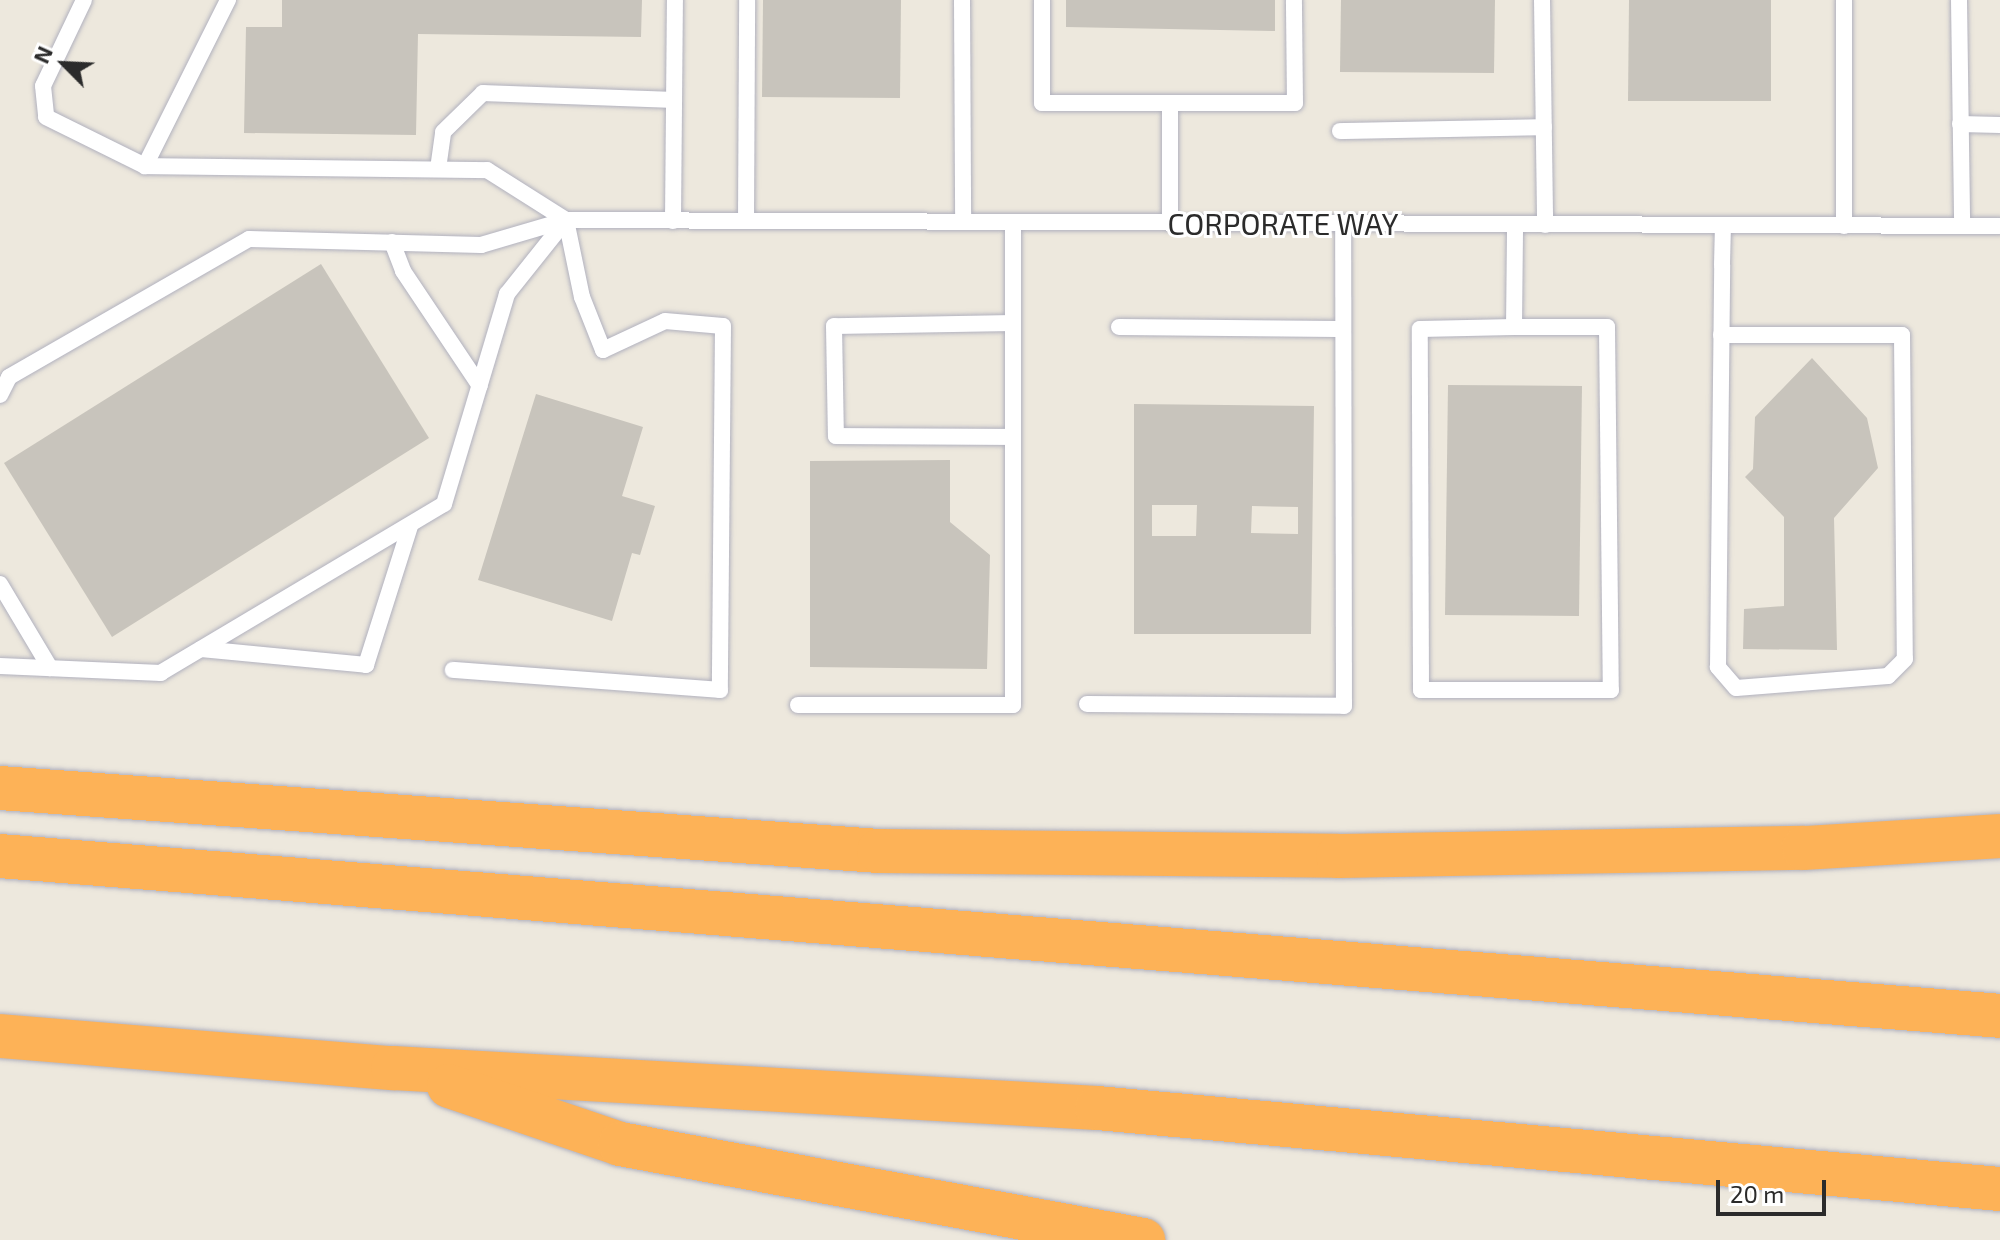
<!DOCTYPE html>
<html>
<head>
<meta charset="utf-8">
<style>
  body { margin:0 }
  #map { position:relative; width:2000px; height:1240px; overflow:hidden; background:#ede8dd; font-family:"Exo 2",sans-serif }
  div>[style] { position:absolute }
  .building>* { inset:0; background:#c8c4bc }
  .roads { filter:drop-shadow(0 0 2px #b1b1be) drop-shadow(0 0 2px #b1b1be) }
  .service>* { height:16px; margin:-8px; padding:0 8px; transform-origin:8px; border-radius:8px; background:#fff }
  .motorway>* { height:44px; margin:-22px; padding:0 22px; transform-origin:22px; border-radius:22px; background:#fdb257 }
  span { translate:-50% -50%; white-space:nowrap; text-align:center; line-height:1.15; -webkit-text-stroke:6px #fff; paint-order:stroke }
  .street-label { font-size:30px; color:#2b2b2b }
  .north { position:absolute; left:24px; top:24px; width:80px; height:80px; -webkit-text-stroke:6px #fff; paint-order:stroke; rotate:294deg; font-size:22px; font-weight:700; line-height:32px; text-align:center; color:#2b2b2b }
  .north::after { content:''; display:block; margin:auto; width:28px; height:36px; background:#2b2b2b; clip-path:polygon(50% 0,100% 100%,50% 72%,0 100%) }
  .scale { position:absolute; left:1716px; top:1180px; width:110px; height:36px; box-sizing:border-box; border:4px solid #2b2b2b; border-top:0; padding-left:10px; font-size:24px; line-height:28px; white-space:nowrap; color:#2b2b2b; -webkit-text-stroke:6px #fff; paint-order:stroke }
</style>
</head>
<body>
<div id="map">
  <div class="building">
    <div style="clip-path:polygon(282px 0,642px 0,641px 37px,418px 34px,416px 135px,244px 133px,246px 27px,282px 27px)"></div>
    <div style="clip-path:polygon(763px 0,901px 0,900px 98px,762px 97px)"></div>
    <div style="clip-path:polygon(1066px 0,1275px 0,1275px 31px,1066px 27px)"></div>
    <div style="clip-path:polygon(1341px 0,1495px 0,1494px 73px,1340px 72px)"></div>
    <div style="clip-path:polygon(1629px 0,1771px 0,1771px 101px,1628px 101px)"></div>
    <div style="clip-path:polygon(321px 264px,429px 438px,112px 637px,4px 463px)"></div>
    <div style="clip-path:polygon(1812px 358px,1867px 418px,1878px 468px,1834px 518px,1837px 650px,1743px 649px,1744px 609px,1784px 606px,1784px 517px,1745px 477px,1753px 469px,1755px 417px)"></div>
    <div style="clip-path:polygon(1448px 385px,1582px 386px,1579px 616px,1445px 615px)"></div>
    <div style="clip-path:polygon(536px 394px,643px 427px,622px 496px,655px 506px,640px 555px,632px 553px,612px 621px,478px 580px)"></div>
    <div style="clip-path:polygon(evenodd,1134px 404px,1314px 406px,1311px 634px,1134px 634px,1134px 404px,1152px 505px,1197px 505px,1196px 536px,1152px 536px,1152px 505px,1134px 404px,1252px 506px,1298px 507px,1298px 534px,1251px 533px,1252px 506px)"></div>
    <div style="clip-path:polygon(950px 460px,950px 522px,990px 555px,987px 669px,810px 667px,810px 461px)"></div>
  </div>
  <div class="roads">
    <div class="service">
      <div style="left:84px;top:0;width:95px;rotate:115.5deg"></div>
      <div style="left:43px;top:86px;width:31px;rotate:84deg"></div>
      <div style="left:46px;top:117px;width:110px;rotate:26.3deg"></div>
      <div style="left:228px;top:0;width:186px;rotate:116.6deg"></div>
      <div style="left:145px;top:166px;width:342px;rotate:0.7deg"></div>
      <div style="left:487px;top:170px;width:93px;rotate:32.3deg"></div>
      <div style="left:566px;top:220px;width:79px;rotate:78.3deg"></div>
      <div style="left:582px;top:297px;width:57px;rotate:68.4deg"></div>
      <div style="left:603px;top:350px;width:68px;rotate:-25.1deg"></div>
      <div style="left:665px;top:321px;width:58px;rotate:4.9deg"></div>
      <div style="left:723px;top:326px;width:364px;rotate:90.5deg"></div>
      <div style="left:720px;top:690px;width:268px;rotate:-175.7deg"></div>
      <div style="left:962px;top:0;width:222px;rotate:89.7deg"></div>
      <div style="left:1042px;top:0;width:103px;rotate:90deg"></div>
      <div style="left:1042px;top:103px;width:128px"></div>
      <div style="left:1542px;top:0;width:225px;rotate:89.2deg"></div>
      <div style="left:1844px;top:0;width:226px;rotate:90deg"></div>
      <div style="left:1959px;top:0;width:226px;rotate:89.2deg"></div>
      <div style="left:1960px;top:124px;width:40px;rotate:1.4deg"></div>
      <div style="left:1340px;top:131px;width:204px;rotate:-1.1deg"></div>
      <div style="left:438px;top:169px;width:37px;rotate:-82deg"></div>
      <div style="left:443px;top:132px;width:56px;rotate:-44.3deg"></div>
      <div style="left:483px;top:93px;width:191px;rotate:2.1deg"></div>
      <div style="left:566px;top:220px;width:1434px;rotate:0.24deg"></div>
      <div style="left:673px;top:221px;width:221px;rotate:-89.5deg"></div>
      <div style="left:746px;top:221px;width:221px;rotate:-89.7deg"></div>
      <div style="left:1170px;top:223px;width:120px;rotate:-90deg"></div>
      <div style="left:1170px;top:103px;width:125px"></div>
      <div style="left:1295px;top:103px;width:103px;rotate:-90.6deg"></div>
      <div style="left:392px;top:242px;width:31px;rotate:69deg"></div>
      <div style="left:403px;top:271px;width:138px;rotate:56.2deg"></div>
      <div style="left:1013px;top:323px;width:179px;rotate:179deg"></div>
      <div style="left:834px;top:326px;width:110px;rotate:89deg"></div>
      <div style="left:836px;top:436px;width:177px;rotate:0.3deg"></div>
      <div style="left:1119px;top:327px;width:224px;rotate:0.5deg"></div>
      <div style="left:1514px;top:327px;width:93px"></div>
      <div style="left:1607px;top:327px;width:363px;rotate:89.4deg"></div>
      <div style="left:1611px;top:690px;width:190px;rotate:180deg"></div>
      <div style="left:1421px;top:690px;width:361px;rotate:-90.2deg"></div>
      <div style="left:1420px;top:329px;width:94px;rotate:-1.2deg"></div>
      <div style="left:1514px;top:327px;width:103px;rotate:-89.4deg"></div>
      <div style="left:1721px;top:335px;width:181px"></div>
      <div style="left:1902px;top:335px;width:324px;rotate:89.5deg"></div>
      <div style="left:1905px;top:659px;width:24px;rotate:135deg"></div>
      <div style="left:1888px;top:676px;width:152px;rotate:175.5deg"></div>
      <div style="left:1736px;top:688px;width:28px;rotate:-131deg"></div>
      <div style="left:1718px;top:667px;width:402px;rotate:-89.4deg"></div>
      <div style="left:1722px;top:265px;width:40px;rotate:-88.6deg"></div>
      <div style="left:0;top:395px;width:20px;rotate:-63deg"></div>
      <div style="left:9px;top:377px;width:277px;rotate:-29.9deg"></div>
      <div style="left:249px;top:239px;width:232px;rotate:1.5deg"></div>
      <div style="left:481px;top:245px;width:89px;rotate:-16.4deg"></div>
      <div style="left:566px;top:220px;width:95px;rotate:128.6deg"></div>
      <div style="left:507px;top:294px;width:219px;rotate:106.7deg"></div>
      <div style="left:444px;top:504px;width:330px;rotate:149.2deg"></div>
      <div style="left:161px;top:673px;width:161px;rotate:-177.5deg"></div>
      <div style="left:0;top:584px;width:98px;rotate:59.2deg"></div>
      <div style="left:201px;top:649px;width:166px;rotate:5.5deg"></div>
      <div style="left:366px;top:665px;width:146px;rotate:-72.4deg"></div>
      <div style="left:1087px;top:704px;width:257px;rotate:0.4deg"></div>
      <div style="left:1344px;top:706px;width:483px;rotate:-90.1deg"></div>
      <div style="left:798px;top:705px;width:215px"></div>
      <div style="left:1013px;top:705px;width:483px;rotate:-90deg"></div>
    </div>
    <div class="motorway">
      <div style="left:0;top:788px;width:881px;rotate:4.1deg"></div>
      <div style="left:879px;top:851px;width:459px;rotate:0.6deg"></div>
      <div style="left:1338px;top:856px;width:466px;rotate:-1deg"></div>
      <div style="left:1804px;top:848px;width:196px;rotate:-3.5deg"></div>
      <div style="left:0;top:856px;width:2006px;rotate:4.57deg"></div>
      <div style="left:0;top:1036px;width:394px;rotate:4.7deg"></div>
      <div style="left:393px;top:1068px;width:705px;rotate:3.25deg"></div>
      <div style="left:1097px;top:1108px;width:907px;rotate:5.13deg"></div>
      <div style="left:449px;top:1086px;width:181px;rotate:18.7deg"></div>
      <div style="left:620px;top:1144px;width:532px;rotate:10.4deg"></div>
    </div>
  </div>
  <div class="street-label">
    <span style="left:1283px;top:223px">CORPORATE WAY</span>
  </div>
  <div class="north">N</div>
  <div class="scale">20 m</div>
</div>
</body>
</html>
